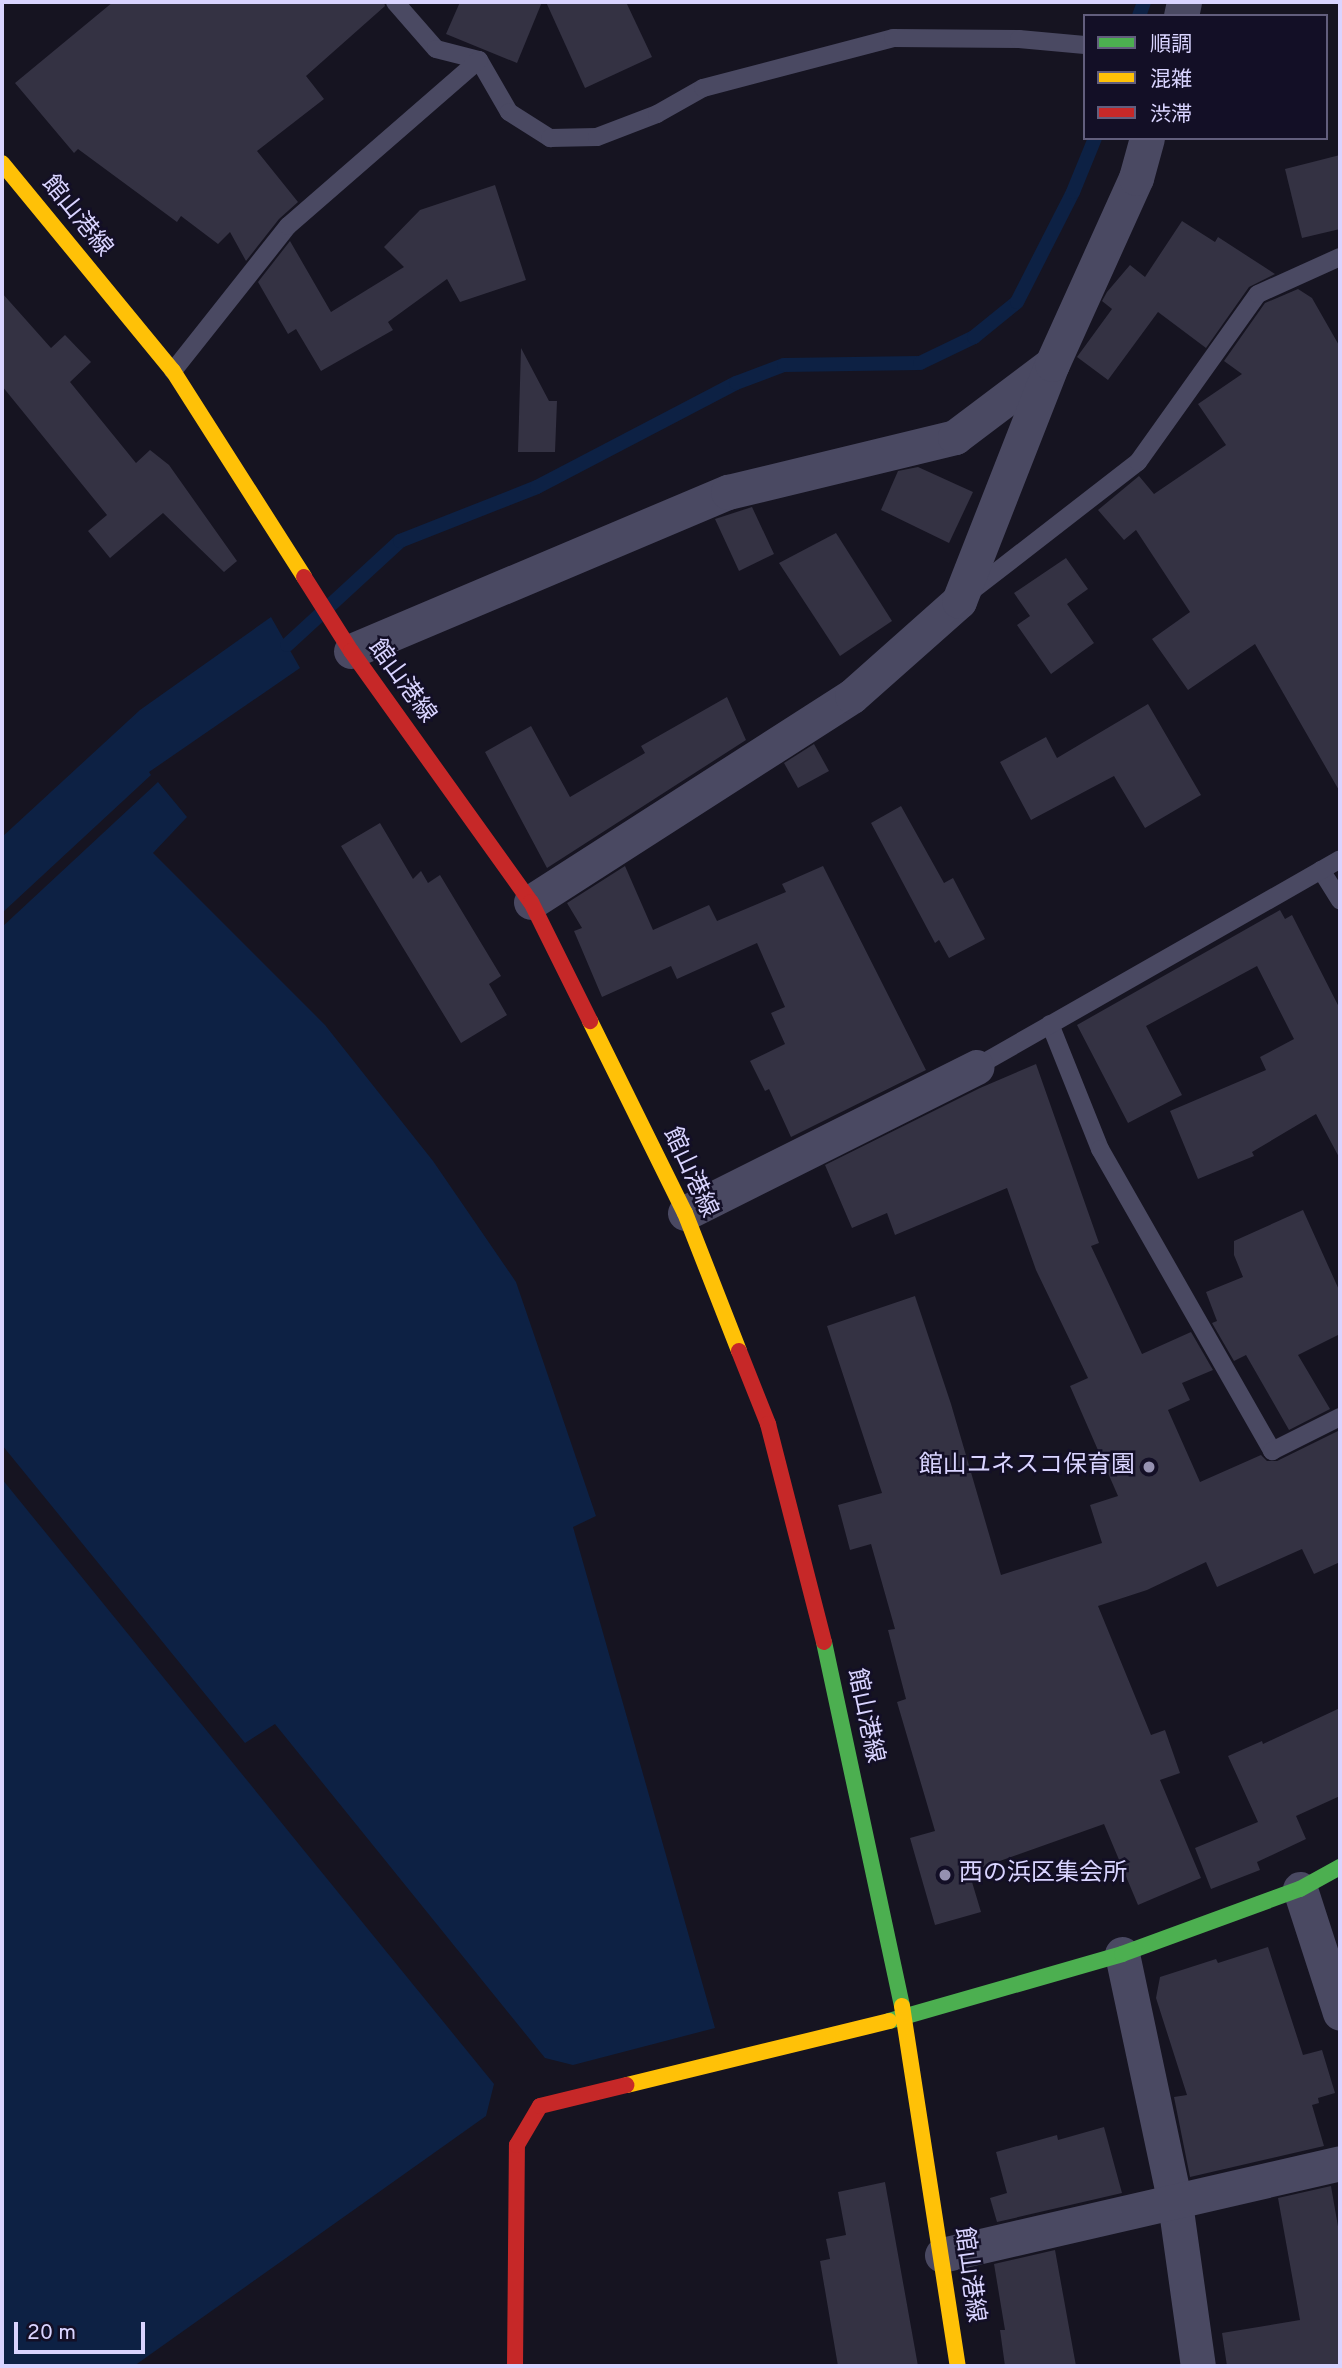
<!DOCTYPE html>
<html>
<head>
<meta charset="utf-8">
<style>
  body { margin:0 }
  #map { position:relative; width:1342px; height:2368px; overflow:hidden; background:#161421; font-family:Overpass,"Noto Sans JP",sans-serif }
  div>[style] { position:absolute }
  .water>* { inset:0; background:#0d2144 }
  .stream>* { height:14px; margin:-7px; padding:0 7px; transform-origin:7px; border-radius:7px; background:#0d2144 }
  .building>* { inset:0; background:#343243 }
  .lane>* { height:18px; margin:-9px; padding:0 9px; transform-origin:9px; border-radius:9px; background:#4a4962 }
  .street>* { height:35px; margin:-17.5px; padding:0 17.5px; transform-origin:17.5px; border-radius:17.5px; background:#4a4962 }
  .fast>* { height:16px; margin:-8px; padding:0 8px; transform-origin:8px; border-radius:8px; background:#4caf50 }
  .slow>* { height:16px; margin:-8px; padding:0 8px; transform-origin:8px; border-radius:8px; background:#ffc107 }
  .jam>* { height:16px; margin:-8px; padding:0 8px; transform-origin:8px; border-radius:8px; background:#c62828 }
  .dots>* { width:19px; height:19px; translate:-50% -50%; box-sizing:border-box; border:4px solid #130f26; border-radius:50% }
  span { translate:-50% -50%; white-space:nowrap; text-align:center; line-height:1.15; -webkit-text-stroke:5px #130f26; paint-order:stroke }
  .street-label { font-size:24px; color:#d9d4ff }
  .poi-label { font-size:24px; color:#d9d4ff }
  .right { translate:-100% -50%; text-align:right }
  .left { translate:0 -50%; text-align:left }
  .frame { position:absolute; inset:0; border:4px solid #d9d4ff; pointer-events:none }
  .legend { position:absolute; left:1083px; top:14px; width:245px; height:126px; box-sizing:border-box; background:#130f26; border:2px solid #625e7d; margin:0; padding:9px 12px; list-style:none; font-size:21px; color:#d9d4ff }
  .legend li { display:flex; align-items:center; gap:14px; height:35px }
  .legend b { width:35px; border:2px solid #625e7d }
  .scale { position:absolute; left:14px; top:2322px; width:131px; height:32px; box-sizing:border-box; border:4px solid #d9d4ff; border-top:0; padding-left:9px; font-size:21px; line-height:24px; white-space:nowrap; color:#d9d4ff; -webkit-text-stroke:5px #130f26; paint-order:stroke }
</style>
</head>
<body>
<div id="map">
  <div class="water">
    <div style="clip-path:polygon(271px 617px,300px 668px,149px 772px,151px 775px,2px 913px,2px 837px,140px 710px)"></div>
    <div style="clip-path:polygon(158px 782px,187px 817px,153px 853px,325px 1025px,433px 1161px,516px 1282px,596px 1516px,573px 1527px,715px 2028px,573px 2065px,545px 2058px,275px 1724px,245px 1743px,2px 1445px,2px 927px)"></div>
    <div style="clip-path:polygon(2px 1479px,494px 2084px,486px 2116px,134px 2366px,2px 2366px)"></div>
  </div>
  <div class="stream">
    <div style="left:1139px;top:16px;width:15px;rotate:-70deg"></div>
    <div style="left:287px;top:645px;width:154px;rotate:-42.6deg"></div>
    <div style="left:400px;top:541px;width:147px;rotate:-21.5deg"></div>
    <div style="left:537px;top:487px;width:225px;rotate:-27.6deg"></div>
    <div style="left:736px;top:383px;width:51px;rotate:-20.6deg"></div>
    <div style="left:784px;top:365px;width:136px;rotate:-0.8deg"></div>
    <div style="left:920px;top:363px;width:60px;rotate:-25.7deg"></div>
    <div style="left:974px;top:337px;width:55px;rotate:-39.1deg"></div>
    <div style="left:1017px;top:302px;width:123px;rotate:-63deg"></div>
    <div style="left:1073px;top:192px;width:58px;rotate:-67.8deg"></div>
  </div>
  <div class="building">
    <div style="clip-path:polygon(113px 2px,384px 2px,385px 6px,306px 76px,324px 99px,257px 151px,298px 202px,279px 219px,246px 261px,230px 232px,218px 244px,181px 216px,177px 222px,78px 149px,74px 153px,15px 83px)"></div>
    <div style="clip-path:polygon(460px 2px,542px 2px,517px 63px,446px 34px)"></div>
    <div style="clip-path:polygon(546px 2px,626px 2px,652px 57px,585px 88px)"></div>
    <div style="clip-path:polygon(1340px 155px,1340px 229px,1302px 238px,1285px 169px)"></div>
    <div style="clip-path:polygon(495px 185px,526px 280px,460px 302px,447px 279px,388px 322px,393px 330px,321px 371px,296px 329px,288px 334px,258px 282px,290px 241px,331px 312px,404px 267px,384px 247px,420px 210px)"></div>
    <div style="clip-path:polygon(1182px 221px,1215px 242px,1218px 237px,1275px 274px,1249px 287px,1206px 348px,1158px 312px,1108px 380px,1077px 357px,1112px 309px,1102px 301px,1107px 292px,1130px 265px,1145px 277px)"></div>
    <div style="clip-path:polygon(1298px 289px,1312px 298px,1340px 347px,1340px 792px,1255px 644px,1188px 690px,1152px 639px,1190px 612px,1136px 530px,1124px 540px,1098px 510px,1139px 476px,1154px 494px,1226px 445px,1198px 404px,1242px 374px,1224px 361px,1265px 303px)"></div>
    <div style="clip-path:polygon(2px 293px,51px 348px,65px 335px,91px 362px,70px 382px,136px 463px,150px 450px,169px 465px,237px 561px,224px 572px,163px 513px,110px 558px,88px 531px,107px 515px,2px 386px)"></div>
    <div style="clip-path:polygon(521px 348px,549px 401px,557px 401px,555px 452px,518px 452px)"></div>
    <div style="clip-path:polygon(918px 467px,973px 492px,949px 543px,881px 510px,898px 471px)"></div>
    <div style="clip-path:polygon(752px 507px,774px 554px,739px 571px,715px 519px)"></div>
    <div style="clip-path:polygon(836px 533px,892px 621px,840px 656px,779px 563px)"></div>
    <div style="clip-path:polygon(1066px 558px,1088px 589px,1067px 604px,1094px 643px,1051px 674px,1017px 625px,1030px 616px,1014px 593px)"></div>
    <div style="clip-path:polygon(727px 697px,746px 740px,547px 868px,485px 752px,531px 726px,570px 797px,645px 753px,641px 746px)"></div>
    <div style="clip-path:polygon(1148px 704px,1201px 795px,1145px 828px,1114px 776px,1031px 820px,1000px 762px,1046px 737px,1057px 758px)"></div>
    <div style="clip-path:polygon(814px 744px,829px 771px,798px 788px,784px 763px)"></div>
    <div style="clip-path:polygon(901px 806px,944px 883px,953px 878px,985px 939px,949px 958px,939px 940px,935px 943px,871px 823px)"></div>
    <div style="clip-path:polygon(380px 823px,413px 879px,421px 871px,428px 883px,440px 875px,501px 976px,489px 984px,507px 1015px,461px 1043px,341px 846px)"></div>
    <div style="clip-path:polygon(625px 866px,653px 930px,709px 905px,717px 921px,786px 892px,782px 884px,823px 866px,926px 1070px,791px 1137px,769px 1089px,765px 1091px,750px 1061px,785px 1044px,771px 1013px,785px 1007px,757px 943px,677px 979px,671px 966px,602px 997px,574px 931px,582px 928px,567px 903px)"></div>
    <div style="clip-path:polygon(1280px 910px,1285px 919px,1292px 915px,1340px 1009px,1340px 1159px,1316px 1114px,1252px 1152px,1254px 1156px,1198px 1179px,1170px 1111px,1266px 1070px,1260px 1057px,1294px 1039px,1257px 966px,1146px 1026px,1182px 1095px,1128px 1123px,1077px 1025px)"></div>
    <div style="clip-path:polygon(1036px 1064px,1099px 1243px,1091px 1246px,1142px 1354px,1191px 1332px,1213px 1370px,1182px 1383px,1190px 1400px,1168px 1410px,1200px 1482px,1261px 1455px,1267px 1461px,1277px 1461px,1340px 1430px,1340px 1562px,1314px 1574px,1302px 1549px,1217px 1587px,1206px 1562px,1147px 1590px,1098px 1606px,1151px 1735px,1165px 1730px,1180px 1773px,1160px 1780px,1201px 1878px,1138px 1905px,1104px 1824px,969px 1872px,981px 1912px,935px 1925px,910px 1838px,935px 1831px,897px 1702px,906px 1699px,888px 1630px,895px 1629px,871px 1544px,850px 1550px,838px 1505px,882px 1493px,827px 1326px,915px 1296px,951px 1404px,1001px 1575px,1102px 1543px,1090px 1505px,1118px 1496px,1070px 1386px,1088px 1378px,1036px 1270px,1007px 1188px,895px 1235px,887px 1213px,852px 1228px,825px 1165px,980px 1088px)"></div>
    <div style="clip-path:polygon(1303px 1210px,1340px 1292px,1340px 1334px,1298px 1355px,1330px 1409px,1289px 1430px,1246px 1355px,1234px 1361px,1212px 1323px,1217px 1321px,1206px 1292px,1243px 1277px,1234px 1255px,1234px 1241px)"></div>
    <div style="clip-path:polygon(1340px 1708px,1340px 1796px,1296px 1816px,1306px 1839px,1257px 1862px,1260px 1870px,1211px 1889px,1195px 1848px,1258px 1822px,1228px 1756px,1262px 1741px,1263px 1744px)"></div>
    <div style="clip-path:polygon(1268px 1947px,1303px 2055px,1322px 2050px,1335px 2093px,1318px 2098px,1319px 2103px,1312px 2105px,1324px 2146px,1190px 2177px,1174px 2097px,1187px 2095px,1156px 1998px,1160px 1977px,1216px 1959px,1218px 1963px)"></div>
    <div style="clip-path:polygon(1104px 2127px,1122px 2193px,997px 2222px,990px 2198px,1007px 2193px,996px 2152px,1057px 2135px,1058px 2140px)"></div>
    <div style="clip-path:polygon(885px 2182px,918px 2366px,838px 2366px,820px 2261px,830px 2259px,826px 2239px,846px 2235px,838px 2192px)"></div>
    <div style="clip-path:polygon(1331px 2186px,1340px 2238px,1340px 2366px,1227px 2366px,1222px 2333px,1300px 2320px,1278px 2198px)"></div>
    <div style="clip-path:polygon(1055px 2250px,1076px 2366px,1005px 2366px,1000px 2330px,1005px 2330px,994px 2264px)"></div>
  </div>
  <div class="lane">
    <div style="left:395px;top:2px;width:62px;rotate:48.9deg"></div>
    <div style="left:436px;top:49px;width:44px;rotate:14.3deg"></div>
    <div style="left:479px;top:60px;width:60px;rotate:60deg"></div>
    <div style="left:509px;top:112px;width:49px;rotate:32.4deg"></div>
    <div style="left:550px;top:138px;width:47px;rotate:-1.2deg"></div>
    <div style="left:597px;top:137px;width:64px;rotate:-21deg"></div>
    <div style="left:657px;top:114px;width:53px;rotate:-29.5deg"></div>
    <div style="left:703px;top:88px;width:196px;rotate:-14.7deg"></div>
    <div style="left:893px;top:38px;width:126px;rotate:0.5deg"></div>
    <div style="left:1019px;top:39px;width:66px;rotate:5.2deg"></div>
    <div style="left:173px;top:371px;width:185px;rotate:-51.6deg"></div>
    <div style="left:288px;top:226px;width:253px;rotate:-41deg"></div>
    <div style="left:969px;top:593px;width:214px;rotate:-37.8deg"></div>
    <div style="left:1138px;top:462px;width:206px;rotate:-54.5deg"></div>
    <div style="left:1258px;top:294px;width:90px;rotate:-24.3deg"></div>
    <div style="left:1321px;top:870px;width:36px;rotate:58deg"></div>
    <div style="left:1050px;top:1024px;width:135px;rotate:68.2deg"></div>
    <div style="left:1100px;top:1149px;width:348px;rotate:60.3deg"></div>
    <div style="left:1272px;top:1451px;width:76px;rotate:-26.6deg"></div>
    <div style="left:976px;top:1067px;width:419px;rotate:-29.7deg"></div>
  </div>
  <div class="street">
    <div style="left:1181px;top:16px;width:14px;rotate:-78deg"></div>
    <div style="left:351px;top:651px;width:409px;rotate:-22.9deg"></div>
    <div style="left:728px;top:492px;width:234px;rotate:-13.6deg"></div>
    <div style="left:955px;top:437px;width:121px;rotate:-37deg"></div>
    <div style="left:531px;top:902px;width:381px;rotate:-32.7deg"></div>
    <div style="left:852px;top:696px;width:143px;rotate:-41.6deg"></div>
    <div style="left:959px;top:601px;width:255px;rotate:-68.6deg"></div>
    <div style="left:1052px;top:364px;width:204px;rotate:-65.7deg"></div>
    <div style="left:1136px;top:178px;width:41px;rotate:-74.6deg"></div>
    <div style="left:685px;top:1213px;width:326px;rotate:-26.6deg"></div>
    <div style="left:1300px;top:1889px;width:130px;rotate:72.1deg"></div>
    <div style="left:1122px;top:1954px;width:255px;rotate:78deg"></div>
    <div style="left:1175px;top:2203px;width:165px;rotate:82deg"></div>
    <div style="left:942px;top:2255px;width:408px;rotate:-13deg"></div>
  </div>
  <div class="fast">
    <div style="left:824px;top:1642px;width:372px;rotate:77.9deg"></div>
    <div style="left:889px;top:2021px;width:242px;rotate:-16deg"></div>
    <div style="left:1122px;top:1954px;width:189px;rotate:-20.1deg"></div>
    <div style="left:1300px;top:1889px;width:46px;rotate:-28.8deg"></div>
  </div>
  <div class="slow">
    <div style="left:2px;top:163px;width:269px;rotate:50.6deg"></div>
    <div style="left:173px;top:371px;width:244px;rotate:57.5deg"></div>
    <div style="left:590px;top:1021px;width:214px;rotate:63.7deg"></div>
    <div style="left:685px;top:1213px;width:148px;rotate:68.6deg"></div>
    <div style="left:902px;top:2006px;width:364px;rotate:81.2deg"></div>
    <div style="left:627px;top:2085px;width:270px;rotate:-13.7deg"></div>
  </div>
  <div class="jam">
    <div style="left:304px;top:577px;width:88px;rotate:57.6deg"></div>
    <div style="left:351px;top:651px;width:309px;rotate:54.4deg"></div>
    <div style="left:531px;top:902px;width:133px;rotate:63.6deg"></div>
    <div style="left:739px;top:1351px;width:79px;rotate:68.3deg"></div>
    <div style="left:768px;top:1424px;width:225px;rotate:75.6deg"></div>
    <div style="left:515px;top:2366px;width:221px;rotate:-89.5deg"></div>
    <div style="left:517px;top:2145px;width:45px;rotate:-59.5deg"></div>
    <div style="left:540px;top:2106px;width:89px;rotate:-13.6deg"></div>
  </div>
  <div class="dots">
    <div style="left:1149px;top:1467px;background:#9591b1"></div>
    <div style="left:945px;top:1875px;background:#9591b1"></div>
  </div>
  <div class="street-label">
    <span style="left:76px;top:217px;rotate:51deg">館山港線</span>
    <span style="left:401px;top:682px;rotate:54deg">館山港線</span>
    <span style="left:689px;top:1173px;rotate:65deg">館山港線</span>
    <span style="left:864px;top:1716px;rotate:78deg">館山港線</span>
    <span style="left:968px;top:2275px;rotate:82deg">館山港線</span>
  </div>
  <div class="poi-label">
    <span class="right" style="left:1135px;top:1467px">館山ユネスコ保育園</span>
    <span class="left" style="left:959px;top:1875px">西の浜区集会所</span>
  </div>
  <div class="frame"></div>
  <ul class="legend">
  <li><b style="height:9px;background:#4caf50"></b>順調</li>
  <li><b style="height:9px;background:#ffc107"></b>混雑</li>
  <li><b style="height:9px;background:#c62828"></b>渋滞</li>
  </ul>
  <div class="scale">20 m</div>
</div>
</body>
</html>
